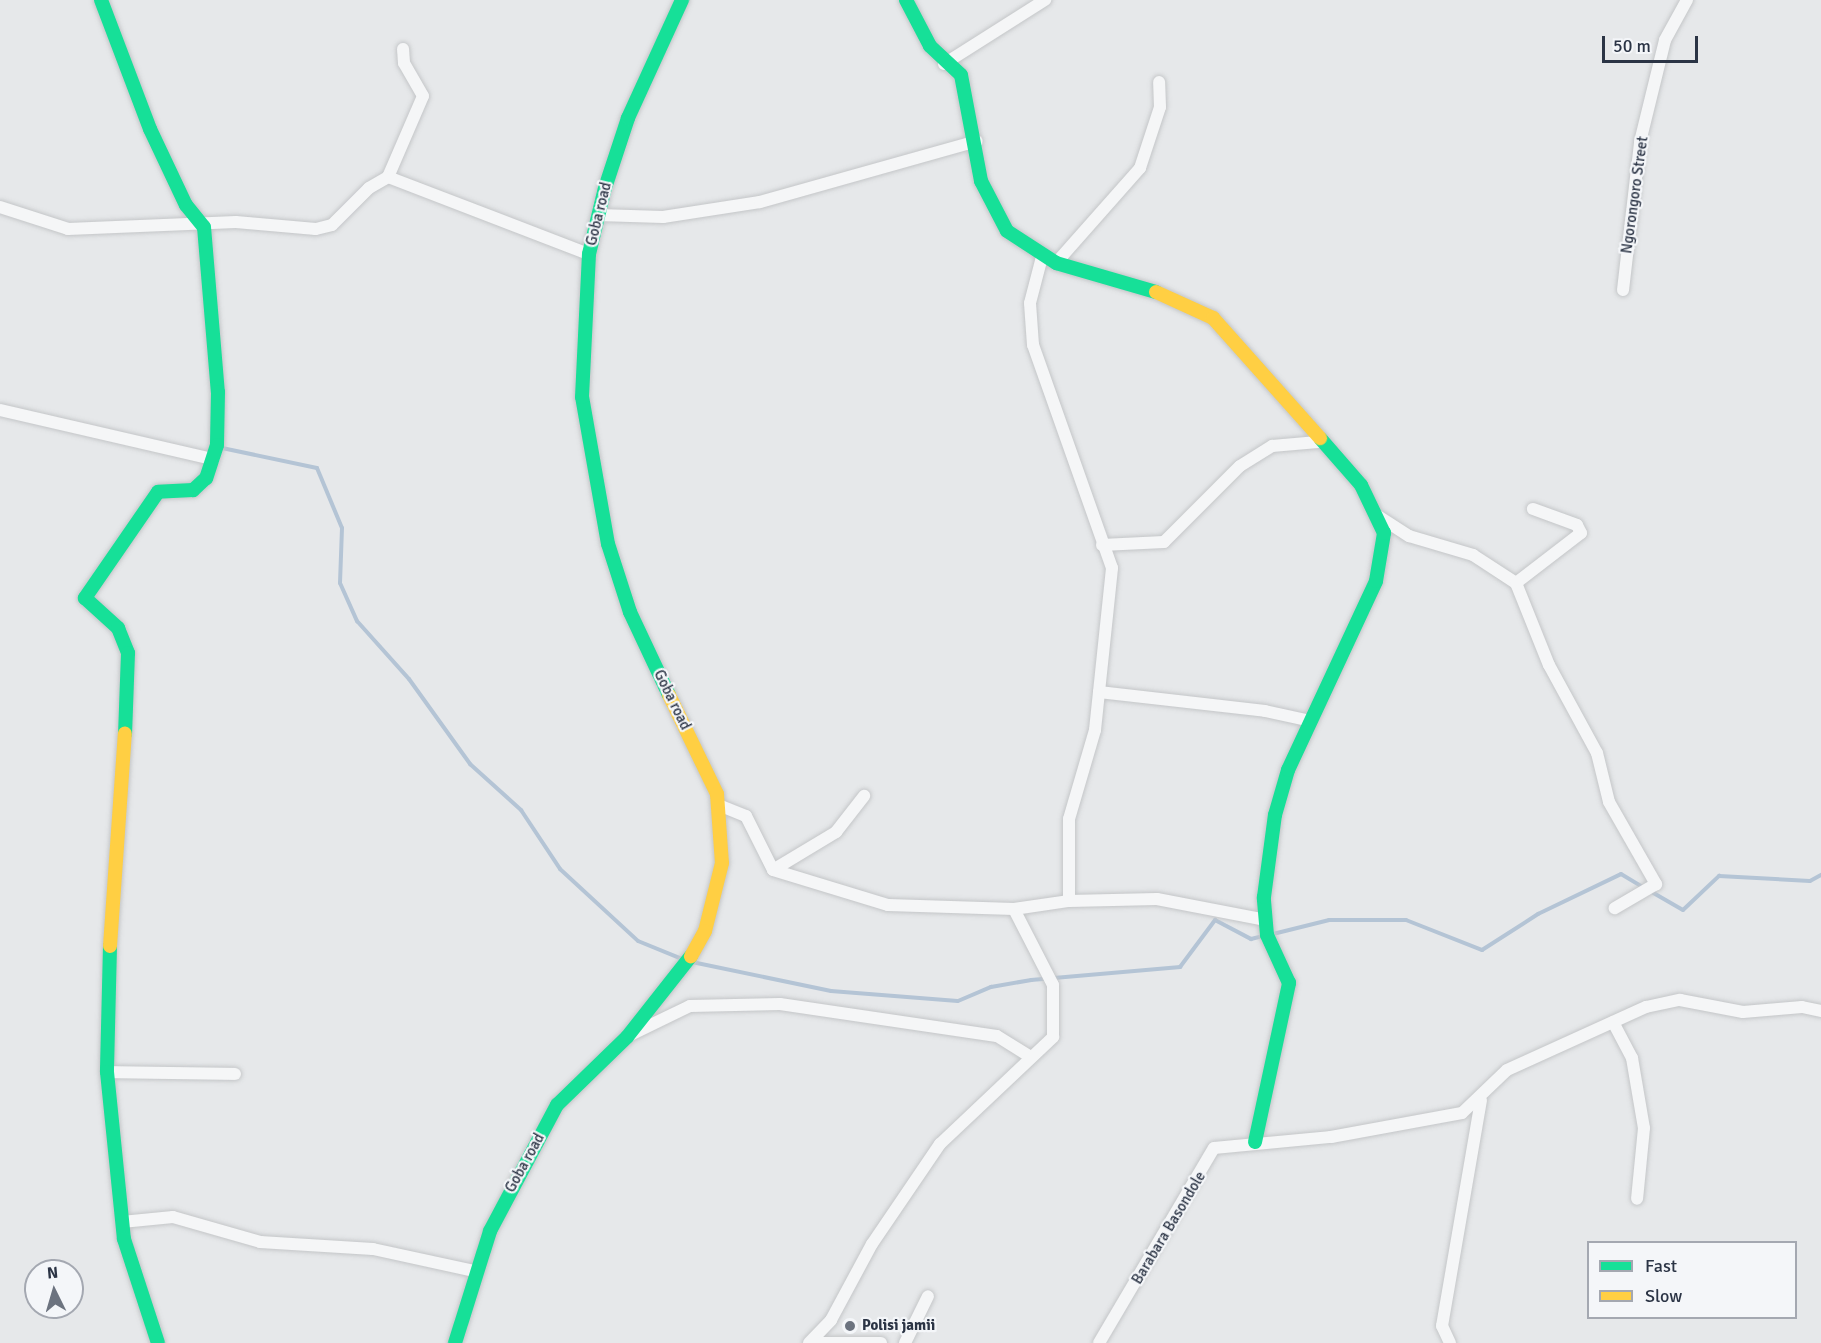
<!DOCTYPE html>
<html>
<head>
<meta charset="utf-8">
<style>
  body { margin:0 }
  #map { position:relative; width:1821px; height:1343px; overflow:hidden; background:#e6e8ea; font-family:Signika,sans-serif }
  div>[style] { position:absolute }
  .stream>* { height:4px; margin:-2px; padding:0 2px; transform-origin:2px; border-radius:2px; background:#b4c4d5 }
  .roads { filter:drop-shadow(0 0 2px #c4c6c8) drop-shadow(0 0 2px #c4c6c8) }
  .street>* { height:12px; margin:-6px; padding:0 6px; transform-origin:6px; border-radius:6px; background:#f5f6f7 }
  .fast>* { height:14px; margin:-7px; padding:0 7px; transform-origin:7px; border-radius:7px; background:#16e098 }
  .slow>* { height:14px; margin:-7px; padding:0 7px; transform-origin:7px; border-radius:7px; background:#ffcf43 }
  .dots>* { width:16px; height:16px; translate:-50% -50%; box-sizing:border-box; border:3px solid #f4f6f9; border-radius:50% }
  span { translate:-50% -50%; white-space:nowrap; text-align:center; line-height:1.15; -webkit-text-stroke:4.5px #f4f6f9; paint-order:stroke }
  .street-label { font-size:15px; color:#2b3445 }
  .poi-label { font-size:15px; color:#2b3445; font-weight:700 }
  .left { translate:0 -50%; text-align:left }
  .legend { position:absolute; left:1587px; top:1241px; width:210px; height:78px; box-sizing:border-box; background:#f4f6f9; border:2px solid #a4a8b1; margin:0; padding:8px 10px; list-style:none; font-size:18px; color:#2b3445 }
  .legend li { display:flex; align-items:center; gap:12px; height:30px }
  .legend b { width:30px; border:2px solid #a4a8b1 }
  .north { position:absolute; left:24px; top:1259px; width:60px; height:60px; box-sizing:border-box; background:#f4f6f9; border:2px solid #a4a8b1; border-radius:50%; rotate:355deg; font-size:16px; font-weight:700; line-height:24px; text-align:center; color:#2b3445 }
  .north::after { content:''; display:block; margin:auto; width:21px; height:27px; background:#6c737f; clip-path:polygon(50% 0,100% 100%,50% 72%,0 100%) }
  .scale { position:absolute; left:1602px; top:36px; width:96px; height:27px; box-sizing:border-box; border:3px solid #2b3445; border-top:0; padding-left:8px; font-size:18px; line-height:21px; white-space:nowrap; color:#2b3445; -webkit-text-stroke:4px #f4f6f9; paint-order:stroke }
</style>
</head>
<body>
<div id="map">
  <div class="stream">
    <div style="left:222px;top:448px;width:97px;rotate:11.9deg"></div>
    <div style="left:317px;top:468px;width:65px;rotate:67.4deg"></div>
    <div style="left:342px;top:528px;width:55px;rotate:92.1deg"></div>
    <div style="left:340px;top:583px;width:42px;rotate:65.9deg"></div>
    <div style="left:357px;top:621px;width:78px;rotate:48.1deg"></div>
    <div style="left:409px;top:679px;width:105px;rotate:54.3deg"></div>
    <div style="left:470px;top:764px;width:69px;rotate:42deg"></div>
    <div style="left:521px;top:810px;width:71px;rotate:56.5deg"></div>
    <div style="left:560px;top:869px;width:106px;rotate:42.7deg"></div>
    <div style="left:638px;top:941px;width:48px;rotate:22.2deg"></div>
    <div style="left:1650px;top:891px;width:38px;rotate:30deg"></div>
    <div style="left:1683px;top:910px;width:50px;rotate:-43.4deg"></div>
    <div style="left:1719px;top:876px;width:91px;rotate:3.1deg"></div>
    <div style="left:1810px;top:881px;width:13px;rotate:-29deg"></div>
    <div style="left:1273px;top:934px;width:58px;rotate:-14deg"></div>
    <div style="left:1329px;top:920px;width:77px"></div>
    <div style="left:1406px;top:920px;width:82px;rotate:21.5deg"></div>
    <div style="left:1482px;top:950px;width:67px;rotate:-32.7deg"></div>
    <div style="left:1538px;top:914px;width:92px;rotate:-25.7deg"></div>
    <div style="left:1621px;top:874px;width:26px;rotate:31deg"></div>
    <div style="left:692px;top:962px;width:142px;rotate:11.8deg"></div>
    <div style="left:831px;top:991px;width:127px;rotate:4.5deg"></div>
    <div style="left:958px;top:1001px;width:36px;rotate:-23deg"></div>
    <div style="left:991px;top:987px;width:41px;rotate:-9.9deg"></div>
    <div style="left:1031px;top:980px;width:150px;rotate:-5deg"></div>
    <div style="left:1180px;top:967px;width:59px;rotate:-53.3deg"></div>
    <div style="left:1215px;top:920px;width:41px;rotate:27.8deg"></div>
    <div style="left:1251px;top:939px;width:12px;rotate:-14deg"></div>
  </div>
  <div class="roads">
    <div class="street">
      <div style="left:944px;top:64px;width:120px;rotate:-32.4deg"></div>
      <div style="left:388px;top:177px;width:88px;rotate:-66.6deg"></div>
      <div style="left:423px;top:96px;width:38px;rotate:-120deg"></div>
      <div style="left:404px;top:63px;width:14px;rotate:-94deg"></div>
      <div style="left:0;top:207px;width:71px;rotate:17.9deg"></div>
      <div style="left:68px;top:229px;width:168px;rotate:-2.4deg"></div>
      <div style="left:236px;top:222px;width:80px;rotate:5deg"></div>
      <div style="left:316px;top:229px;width:16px;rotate:-14deg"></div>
      <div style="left:332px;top:225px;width:52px;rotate:-45deg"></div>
      <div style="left:369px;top:188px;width:22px;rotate:-30deg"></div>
      <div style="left:388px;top:177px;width:215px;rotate:21deg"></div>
      <div style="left:598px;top:215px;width:65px;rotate:1.8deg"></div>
      <div style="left:663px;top:217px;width:98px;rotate:-8.8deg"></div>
      <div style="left:760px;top:202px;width:225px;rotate:-15.7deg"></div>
      <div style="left:1056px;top:263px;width:127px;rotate:-48.5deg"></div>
      <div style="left:1140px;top:168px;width:64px;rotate:-71.8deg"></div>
      <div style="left:1160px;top:107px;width:25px;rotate:-92deg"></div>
      <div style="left:1623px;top:290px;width:149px;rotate:-83.4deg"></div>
      <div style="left:1640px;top:142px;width:105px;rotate:-76.2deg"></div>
      <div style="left:1665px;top:40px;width:46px;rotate:-61.2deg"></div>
      <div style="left:0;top:410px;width:219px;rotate:13deg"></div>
      <div style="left:1378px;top:516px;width:37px;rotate:33deg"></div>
      <div style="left:1409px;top:536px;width:67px;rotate:16.5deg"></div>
      <div style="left:1473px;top:555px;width:51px;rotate:33.1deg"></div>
      <div style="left:1516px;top:583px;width:88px;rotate:68.1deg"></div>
      <div style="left:1549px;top:665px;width:100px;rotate:61.4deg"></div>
      <div style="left:1597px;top:753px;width:50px;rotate:76.2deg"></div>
      <div style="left:1609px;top:802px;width:95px;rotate:60.2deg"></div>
      <div style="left:1656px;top:884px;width:48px;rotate:149.7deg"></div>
      <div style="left:1102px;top:545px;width:62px;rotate:-2.8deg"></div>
      <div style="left:1164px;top:542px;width:107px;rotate:-45deg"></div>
      <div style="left:1240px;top:466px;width:38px;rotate:-32deg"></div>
      <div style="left:1272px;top:446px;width:46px;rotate:-5deg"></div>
      <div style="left:1516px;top:583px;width:82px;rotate:-37.6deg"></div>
      <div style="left:1581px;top:533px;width:9px;rotate:-117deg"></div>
      <div style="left:1577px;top:525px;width:47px;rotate:-160deg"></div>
      <div style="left:1099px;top:692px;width:167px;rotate:6.5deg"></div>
      <div style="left:1265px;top:711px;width:47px;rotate:12.3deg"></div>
      <div style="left:721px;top:806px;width:27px;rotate:22deg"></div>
      <div style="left:746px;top:816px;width:60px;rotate:63.4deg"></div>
      <div style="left:773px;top:870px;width:120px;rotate:16.9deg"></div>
      <div style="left:888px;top:905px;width:126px;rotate:1.8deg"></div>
      <div style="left:1014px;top:909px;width:56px;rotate:-8.3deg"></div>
      <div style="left:1069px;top:901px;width:82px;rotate:-90deg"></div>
      <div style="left:1069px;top:819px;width:93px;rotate:-73.7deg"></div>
      <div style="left:1095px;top:730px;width:163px;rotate:-84deg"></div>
      <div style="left:1112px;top:568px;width:237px;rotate:-109.5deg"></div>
      <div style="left:1033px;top:345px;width:42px;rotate:-94.1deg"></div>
      <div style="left:1030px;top:303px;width:48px;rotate:-75.4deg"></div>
      <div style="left:773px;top:870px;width:74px;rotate:-31.1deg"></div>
      <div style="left:836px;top:832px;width:46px;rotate:-52.1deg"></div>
      <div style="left:1069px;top:901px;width:88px;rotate:-1.3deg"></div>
      <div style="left:1157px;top:899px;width:111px;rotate:10.9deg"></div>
      <div style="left:1613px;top:1022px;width:41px;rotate:62.2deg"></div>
      <div style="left:1632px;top:1058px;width:71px;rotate:80.3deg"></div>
      <div style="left:1644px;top:1128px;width:71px;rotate:95.6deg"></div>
      <div style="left:628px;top:1036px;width:69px;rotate:-25.8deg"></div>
      <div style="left:690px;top:1006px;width:90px;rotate:-1.3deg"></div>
      <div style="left:780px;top:1004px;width:219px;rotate:8.4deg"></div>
      <div style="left:997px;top:1036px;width:40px;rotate:32deg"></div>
      <div style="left:107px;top:1072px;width:128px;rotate:0.9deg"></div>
      <div style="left:122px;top:1222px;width:51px;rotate:-5.6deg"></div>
      <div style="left:173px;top:1217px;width:91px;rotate:16deg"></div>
      <div style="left:260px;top:1242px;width:113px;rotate:3.5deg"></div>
      <div style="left:373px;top:1249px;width:103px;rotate:12.3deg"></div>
      <div style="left:809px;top:1343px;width:32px;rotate:-46deg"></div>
      <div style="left:831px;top:1320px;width:86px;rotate:-61.7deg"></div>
      <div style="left:872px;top:1244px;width:121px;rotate:-55.8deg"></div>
      <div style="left:940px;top:1144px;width:156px;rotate:-43.4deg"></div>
      <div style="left:1053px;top:1037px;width:52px;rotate:-90deg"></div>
      <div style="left:1053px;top:985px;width:85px;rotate:-117.2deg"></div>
      <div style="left:822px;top:1343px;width:59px"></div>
      <div style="left:905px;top:1343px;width:52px;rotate:-63.9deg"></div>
      <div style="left:1099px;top:1343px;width:226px;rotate:-59.5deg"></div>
      <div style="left:1214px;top:1148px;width:118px;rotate:-5.4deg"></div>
      <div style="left:1331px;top:1137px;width:133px;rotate:-10.4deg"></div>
      <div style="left:1462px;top:1113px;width:62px;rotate:-43.7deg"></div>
      <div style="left:1507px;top:1070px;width:153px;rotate:-24.4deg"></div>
      <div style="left:1646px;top:1007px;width:35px;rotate:-12deg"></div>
      <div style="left:1680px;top:1000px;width:64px;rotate:10.8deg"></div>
      <div style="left:1743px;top:1012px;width:59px;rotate:-4.8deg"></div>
      <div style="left:1802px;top:1007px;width:19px;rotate:12deg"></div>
      <div style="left:1450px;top:1343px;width:19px;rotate:-115deg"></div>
      <div style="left:1442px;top:1326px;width:229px;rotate:-80.2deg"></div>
    </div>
    <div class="fast">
      <div style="left:101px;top:0;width:138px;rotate:69.2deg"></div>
      <div style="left:150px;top:129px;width:84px;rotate:64.7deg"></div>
      <div style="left:186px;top:205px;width:28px;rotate:51deg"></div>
      <div style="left:204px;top:227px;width:166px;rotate:85.2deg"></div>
      <div style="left:218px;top:392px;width:53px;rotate:91.1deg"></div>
      <div style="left:217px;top:445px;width:35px;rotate:108deg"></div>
      <div style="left:206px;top:478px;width:18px;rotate:137deg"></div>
      <div style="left:193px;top:490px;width:35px;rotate:177deg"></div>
      <div style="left:158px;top:492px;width:129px;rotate:124.6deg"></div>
      <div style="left:85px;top:598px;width:45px;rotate:42.3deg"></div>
      <div style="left:118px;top:628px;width:27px;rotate:68deg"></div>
      <div style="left:128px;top:653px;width:81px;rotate:92.1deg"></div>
      <div style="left:906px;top:0;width:52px;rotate:62.4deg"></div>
      <div style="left:930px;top:46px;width:42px;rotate:43.1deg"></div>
      <div style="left:961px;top:75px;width:108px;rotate:79.3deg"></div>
      <div style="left:981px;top:181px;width:56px;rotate:62.5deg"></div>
      <div style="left:1007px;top:231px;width:59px;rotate:33.1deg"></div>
      <div style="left:1056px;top:263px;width:104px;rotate:16.2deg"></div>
      <div style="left:669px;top:695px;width:92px;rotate:-115.2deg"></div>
      <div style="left:630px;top:612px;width:71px;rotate:-107.9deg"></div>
      <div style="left:608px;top:544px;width:149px;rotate:-100deg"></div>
      <div style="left:582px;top:397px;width:143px;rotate:-87.2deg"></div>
      <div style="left:589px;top:254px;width:68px;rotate:-76.4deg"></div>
      <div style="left:605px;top:188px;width:74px;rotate:-71.8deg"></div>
      <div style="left:628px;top:118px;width:130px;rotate:-65.4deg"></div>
      <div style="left:110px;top:946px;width:126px;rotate:91.4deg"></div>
      <div style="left:107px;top:1072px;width:168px;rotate:84.2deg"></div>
      <div style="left:124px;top:1239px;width:109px;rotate:71.9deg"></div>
      <div style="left:1255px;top:1142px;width:163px;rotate:-77.9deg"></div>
      <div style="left:1289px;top:983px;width:53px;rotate:-114.6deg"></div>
      <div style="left:1267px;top:935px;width:38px;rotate:-95deg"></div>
      <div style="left:1264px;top:897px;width:83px;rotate:-82.4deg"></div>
      <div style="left:1275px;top:815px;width:47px;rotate:-73.9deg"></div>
      <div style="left:1288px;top:770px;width:208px;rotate:-65deg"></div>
      <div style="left:1376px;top:581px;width:49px;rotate:-80.5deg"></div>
      <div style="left:1384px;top:533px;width:53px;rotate:-115.6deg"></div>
      <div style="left:1361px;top:485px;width:62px;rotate:-131.1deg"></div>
      <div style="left:455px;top:1343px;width:117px;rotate:-72.6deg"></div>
      <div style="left:490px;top:1231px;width:143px;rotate:-62deg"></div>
      <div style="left:557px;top:1105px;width:98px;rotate:-44.2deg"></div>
      <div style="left:627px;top:1037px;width:103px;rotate:-51.7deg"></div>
    </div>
    <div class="slow">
      <div style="left:1156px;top:292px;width:63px;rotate:24.5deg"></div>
      <div style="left:1213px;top:318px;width:161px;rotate:48.3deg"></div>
      <div style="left:669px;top:695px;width:110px;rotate:64.1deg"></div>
      <div style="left:717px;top:794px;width:69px;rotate:85.9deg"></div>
      <div style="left:722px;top:863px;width:70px;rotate:104deg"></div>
      <div style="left:705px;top:931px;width:29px;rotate:119deg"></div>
      <div style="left:110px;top:946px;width:213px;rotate:-86deg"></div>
    </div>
  </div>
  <div class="dots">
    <div style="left:850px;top:1326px;background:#6c737f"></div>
  </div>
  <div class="street-label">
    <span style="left:1635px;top:195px;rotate:-82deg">Ngorongoro Street</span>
    <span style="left:599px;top:214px;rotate:-76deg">Goba road</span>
    <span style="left:672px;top:700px;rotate:64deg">Goba road</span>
    <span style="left:525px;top:1163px;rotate:-61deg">Goba road</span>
    <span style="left:1169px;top:1228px;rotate:-59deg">Barabara Basondole</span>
  </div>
  <div class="poi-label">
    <span class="left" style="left:862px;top:1326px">Polisi jamii</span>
  </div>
  <ul class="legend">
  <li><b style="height:8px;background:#16e098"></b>Fast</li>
  <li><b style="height:8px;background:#ffcf43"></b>Slow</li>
  </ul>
  <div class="north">N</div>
  <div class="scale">50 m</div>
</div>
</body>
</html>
